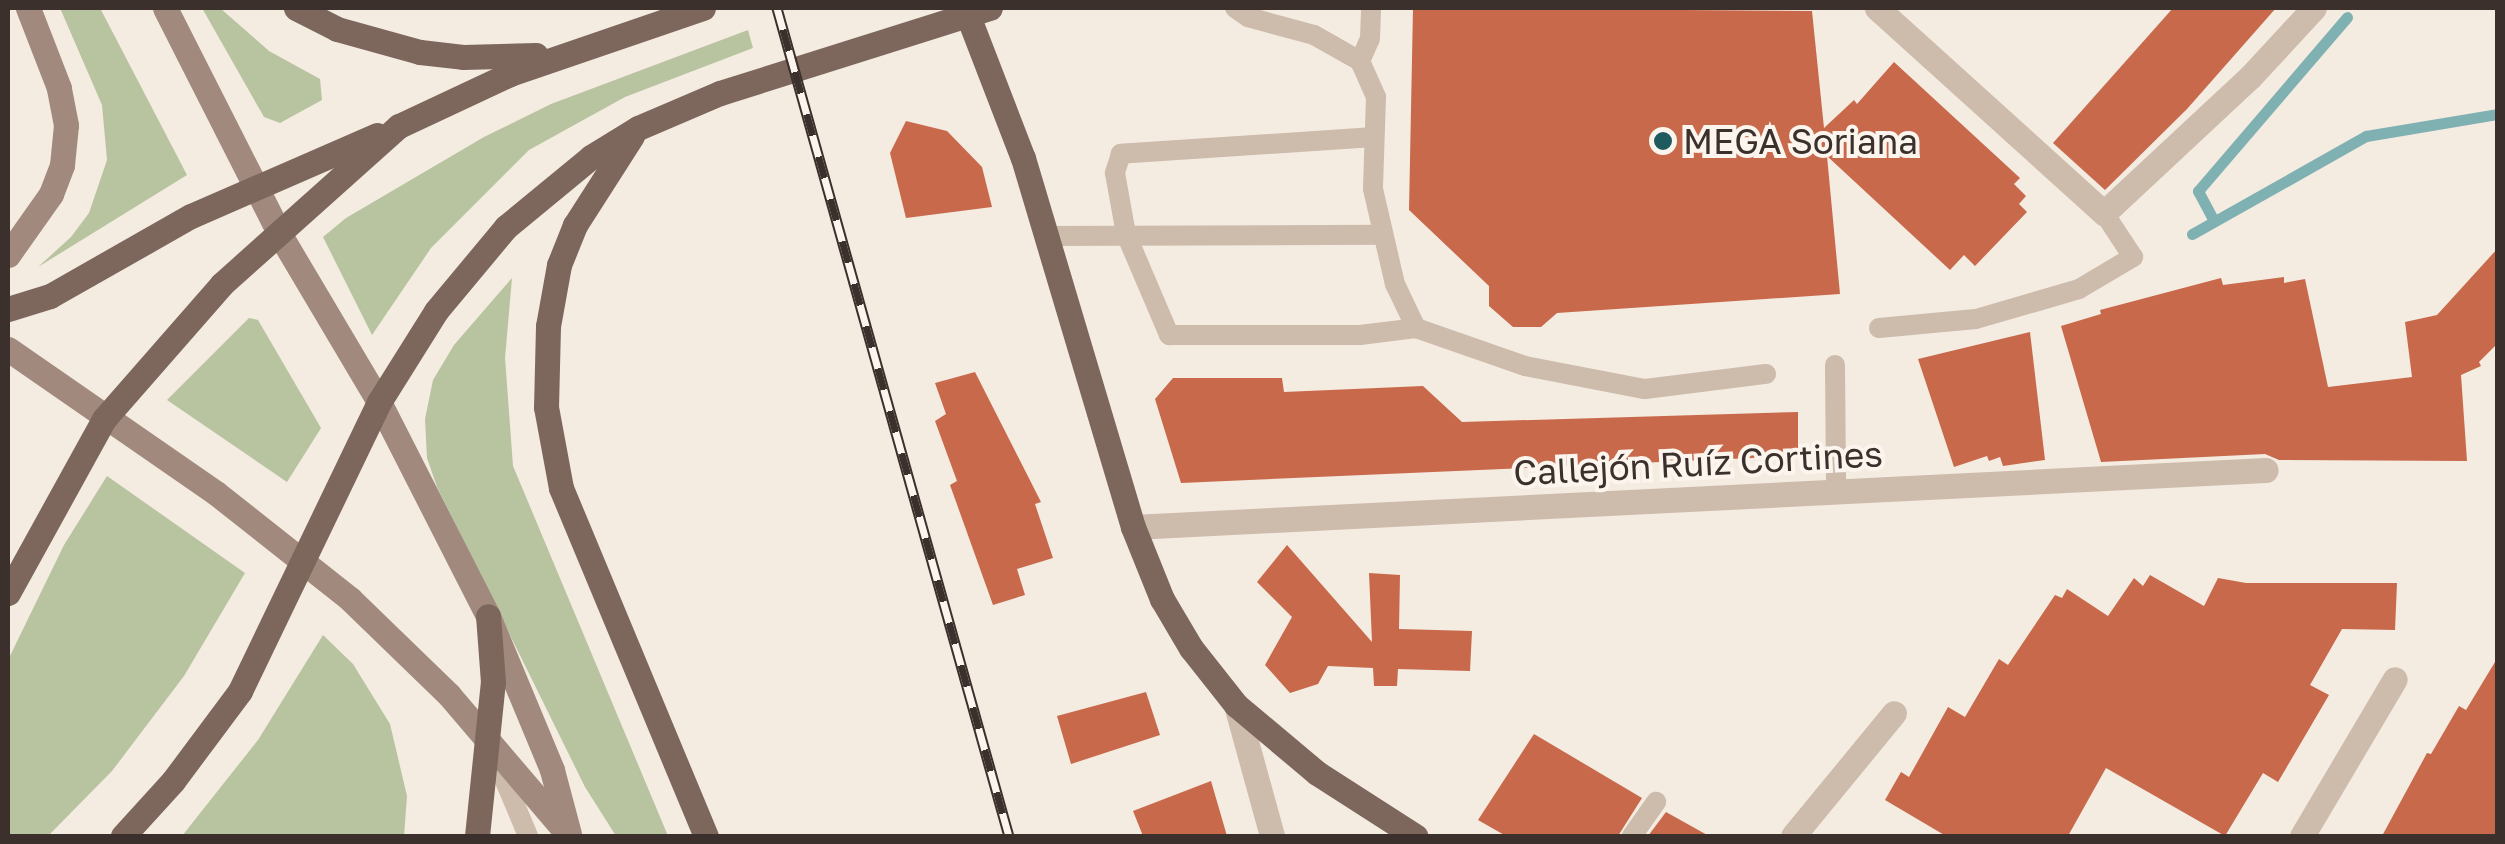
<!DOCTYPE html>
<html>
<head>
<meta charset="utf-8">
<style>
  body { margin:0 }
  #map { position:relative; width:2505px; height:844px; overflow:hidden; background:#f4ebe1; font-family:"Golos Text",sans-serif }
  div>[style] { position:absolute }
  .green>* { inset:0; background:#b8c4a0 }
  .stream>* { height:11px; margin:-5.5px; padding:0 5.5px; transform-origin:5.5px; border-radius:5.5px; background:#7fb0b2 }
  .building>* { inset:0; background:#c8694b }
  .lane>* { height:20px; margin:-10px; padding:0 10px; transform-origin:10px; border-radius:10px; background:#cdbbac }
  .street>* { height:25px; margin:-12.5px; padding:0 12.5px; transform-origin:12.5px; border-radius:12.5px; background:#cdbbac }
  .secondary>* { height:25px; margin:-12.5px; padding:0 12.5px; transform-origin:12.5px; border-radius:12.5px; background:#a18a7d }
  .primary>* { height:25px; margin:-12.5px; padding:0 12.5px; transform-origin:12.5px; border-radius:12.5px; background:#7d675c }
  .rail>* { height:11px; margin-top:-5.5px; transform-origin:0; background:repeating-linear-gradient(90deg,#fbf5ee 0 22px,#3b302b 0 44px); box-sizing:border-box; border-block:2px solid #3b302b }
  .dots>* { width:28px; height:28px; translate:-50% -50%; box-sizing:border-box; border:5px solid #fbf5ee; border-radius:50% }
  span { translate:-50% -50%; white-space:nowrap; text-align:center; line-height:1.15; -webkit-text-stroke:8px #fbf5ee; paint-order:stroke }
  .poi-label { font-size:35px; color:#3b302b }
  .left { translate:0 -50%; text-align:left }
  .street-label { font-size:35px; color:#3b302b }
  .frame { position:absolute; inset:0; border:10px solid #3b302b; pointer-events:none }
</style>
</head>
<body>
<div id="map">
  <div class="green">
    <div style="clip-path:polygon(60px 8px,100px 8px,187px 175px,38px 267px,71px 237px,89px 213px,107px 160px,102px 105px)"></div>
    <div style="clip-path:polygon(202px 8px,220px 8px,269px 51px,320px 79px,322px 100px,280px 123px,264px 117px)"></div>
    <div style="clip-path:polygon(748px 30px,753px 48px,625px 97px,529px 150px,431px 248px,372px 335px,323px 237px,346px 218px,484px 137px,551px 104px)"></div>
    <div style="clip-path:polygon(512px 278px,505px 358px,513px 466px,668px 836px,616px 836px,585px 787px,437px 487px,427px 458px,425px 419px,433px 380px,454px 345px)"></div>
    <div style="clip-path:polygon(249px 318px,258px 320px,321px 428px,287px 482px,167px 400px)"></div>
    <div style="clip-path:polygon(107px 476px,245px 573px,184px 676px,112px 771px,48px 836px,8px 836px,8px 660px,64px 545px)"></div>
    <div style="clip-path:polygon(323px 635px,353px 664px,390px 724px,407px 796px,404px 836px,182px 836px,258px 740px)"></div>
  </div>
  <div class="stream">
    <div style="left:2214px;top:221px;width:34px;rotate:-118deg"></div>
    <div style="left:2198px;top:191px;width:229px;rotate:-49.4deg"></div>
    <div style="left:2192px;top:234px;width:200px;rotate:-29.4deg"></div>
    <div style="left:2366px;top:136px;width:134px;rotate:-9.5deg"></div>
  </div>
  <div class="building">
    <div style="clip-path:polygon(1413px 8px,1812px 11px,1824px 128px,1854px 100px,1857px 104px,1894px 62px,2020px 178px,2014px 184px,2026px 196px,2019px 204px,2027px 212px,1975px 266px,1964px 255px,1950px 270px,1827px 156px,1840px 294px,1557px 313px,1541px 327px,1513px 327px,1489px 306px,1489px 286px,1409px 210px)"></div>
    <div style="clip-path:polygon(2173px 8px,2276px 8px,2187px 109px,2105px 190px,2053px 143px)"></div>
    <div style="clip-path:polygon(906px 121px,947px 131px,982px 167px,992px 207px,906px 218px,890px 153px)"></div>
    <div style="clip-path:polygon(2498px 248px,2498px 343px,2479px 362px,2481px 366px,2461px 375px,2467px 461px,2279px 460px,2265px 454px,2101px 462px,2061px 326px,2101px 314px,2100px 310px,2221px 278px,2223px 285px,2284px 277px,2284px 283px,2305px 279px,2328px 387px,2412px 377px,2405px 322px,2437px 315px)"></div>
    <div style="clip-path:polygon(2030px 332px,2045px 460px,2003px 466px,2000px 457px,1989px 461px,1987px 456px,1954px 467px,1918px 359px)"></div>
    <div style="clip-path:polygon(975px 372px,1041px 502px,1035px 504px,1053px 558px,1017px 569px,1025px 595px,993px 605px,950px 485px,957px 481px,935px 421px,946px 414px,935px 383px)"></div>
    <div style="clip-path:polygon(1173px 378px,1282px 378px,1284px 392px,1423px 386px,1462px 422px,1798px 412px,1798px 456px,1181px 483px,1155px 399px)"></div>
    <div style="clip-path:polygon(1287px 545px,1372px 642px,1369px 573px,1400px 575px,1399px 629px,1472px 631px,1470px 671px,1398px 669px,1397px 686px,1374px 686px,1373px 668px,1328px 666px,1318px 684px,1290px 693px,1265px 665px,1292px 617px,1257px 582px)"></div>
    <div style="clip-path:polygon(2150px 575px,2204px 606px,2218px 578px,2246px 583px,2397px 583px,2395px 630px,2342px 629px,2310px 685px,2329px 695px,2278px 782px,2263px 773px,2225px 836px,2106px 768px,2068px 836px,1946px 836px,1885px 800px,1901px 772px,1909px 777px,1948px 707px,1965px 717px,1999px 659px,2008px 665px,2055px 595px,2062px 598px,2067px 589px,2108px 616px,2134px 578px,2143px 586px)"></div>
    <div style="clip-path:polygon(2498px 657px,2498px 836px,2382px 836px,2427px 753px,2431px 754px,2459px 706px,2466px 710px)"></div>
    <div style="clip-path:polygon(1146px 692px,1160px 735px,1071px 764px,1057px 716px)"></div>
    <div style="clip-path:polygon(1534px 734px,1642px 798px,1618px 836px,1506px 836px,1478px 820px)"></div>
    <div style="clip-path:polygon(1211px 781px,1227px 836px,1143px 836px,1133px 811px)"></div>
    <div style="clip-path:polygon(1666px 812px,1709px 836px,1648px 836px)"></div>
  </div>
  <div class="lane">
    <div style="left:1235px;top:8px;width:16px;rotate:35deg"></div>
    <div style="left:1248px;top:17px;width:68px;rotate:15.3deg"></div>
    <div style="left:1314px;top:35px;width:53px;rotate:29.5deg"></div>
    <div style="left:1360px;top:61px;width:39px;rotate:66deg"></div>
    <div style="left:1376px;top:97px;width:92px;rotate:91.9deg"></div>
    <div style="left:1373px;top:189px;width:98px;rotate:77deg"></div>
    <div style="left:1395px;top:284px;width:49px;rotate:64.5deg"></div>
    <div style="left:1416px;top:328px;width:115px;rotate:19.2deg"></div>
    <div style="left:1525px;top:366px;width:122px;rotate:10.9deg"></div>
    <div style="left:1645px;top:389px;width:122px;rotate:-7.1deg"></div>
    <div style="left:1360px;top:61px;width:24px;rotate:-66deg"></div>
    <div style="left:1370px;top:39px;width:31px;rotate:-88deg"></div>
    <div style="left:1374px;top:137px;width:254px;rotate:176.2deg"></div>
    <div style="left:1121px;top:154px;width:20px;rotate:108deg"></div>
    <div style="left:1115px;top:173px;width:62px;rotate:79.8deg"></div>
    <div style="left:1126px;top:234px;width:110px;rotate:66.9deg"></div>
    <div style="left:1169px;top:335px;width:191px"></div>
    <div style="left:1360px;top:335px;width:56px;rotate:-7.1deg"></div>
    <div style="left:1047px;top:236px;width:336px;rotate:-0.2deg"></div>
    <div style="left:1879px;top:328px;width:97px;rotate:-5.3deg"></div>
    <div style="left:1976px;top:319px;width:107px;rotate:-16.2deg"></div>
    <div style="left:2079px;top:289px;width:63px;rotate:-30.7deg"></div>
    <div style="left:2133px;top:257px;width:53px;rotate:-123.4deg"></div>
    <div style="left:1835px;top:365px;width:126px;rotate:89.5deg"></div>
    <div style="left:494px;top:755px;width:88px;rotate:67.2deg"></div>
    <div style="left:1632px;top:836px;width:42px;rotate:-54.8deg"></div>
  </div>
  <div class="street">
    <div style="left:1877px;top:8px;width:306px;rotate:42.1deg"></div>
    <div style="left:2104px;top:213px;width:200px;rotate:-43deg"></div>
    <div style="left:2250px;top:77px;width:94px;rotate:-47.2deg"></div>
    <div style="left:1133px;top:527px;width:1134px;rotate:-2.88deg"></div>
    <div style="left:1236px;top:705px;width:136px;rotate:74.6deg"></div>
    <div style="left:1793px;top:836px;width:159px;rotate:-50.6deg"></div>
    <div style="left:2302px;top:836px;width:182px;rotate:-59.4deg"></div>
  </div>
  <div class="secondary">
    <div style="left:165px;top:8px;width:254px;rotate:63.1deg"></div>
    <div style="left:280px;top:235px;width:194px;rotate:59.3deg"></div>
    <div style="left:379px;top:402px;width:240px;rotate:63deg"></div>
    <div style="left:488px;top:616px;width:167px;rotate:67.4deg"></div>
    <div style="left:552px;top:770px;width:66px;rotate:75.1deg"></div>
    <div style="left:8px;top:255px;width:75px;rotate:-54.8deg"></div>
    <div style="left:51px;top:194px;width:31px;rotate:-69deg"></div>
    <div style="left:62px;top:165px;width:40px;rotate:-84.3deg"></div>
    <div style="left:66px;top:125px;width:38px;rotate:-101deg"></div>
    <div style="left:59px;top:88px;width:86px;rotate:-111.2deg"></div>
    <div style="left:8px;top:349px;width:253px;rotate:34.7deg"></div>
    <div style="left:216px;top:493px;width:171px;rotate:38.3deg"></div>
    <div style="left:350px;top:599px;width:138px;rotate:44.1deg"></div>
    <div style="left:449px;top:695px;width:182px;rotate:49.5deg"></div>
  </div>
  <div class="primary">
    <div style="left:296px;top:8px;width:46px;rotate:27.1deg"></div>
    <div style="left:337px;top:29px;width:86px;rotate:15.5deg"></div>
    <div style="left:420px;top:52px;width:43px;rotate:6.6deg"></div>
    <div style="left:463px;top:57px;width:73px;rotate:-1.6deg"></div>
    <div style="left:965px;top:8px;width:161px;rotate:68.9deg"></div>
    <div style="left:1023px;top:158px;width:385px;rotate:73.4deg"></div>
    <div style="left:1133px;top:527px;width:78px;rotate:68.1deg"></div>
    <div style="left:1162px;top:599px;width:57px;rotate:59.4deg"></div>
    <div style="left:1191px;top:648px;width:73px;rotate:51.7deg"></div>
    <div style="left:1236px;top:705px;width:106px;rotate:40deg"></div>
    <div style="left:1317px;top:773px;width:117px;rotate:32.7deg"></div>
    <div style="left:632px;top:136px;width:106px;rotate:122.6deg"></div>
    <div style="left:575px;top:225px;width:43px;rotate:111.8deg"></div>
    <div style="left:559px;top:265px;width:62px;rotate:100.2deg"></div>
    <div style="left:548px;top:326px;width:81px;rotate:91.4deg"></div>
    <div style="left:546px;top:407px;width:82px;rotate:79.5deg"></div>
    <div style="left:561px;top:488px;width:377px;rotate:67.4deg"></div>
    <div style="left:8px;top:309px;width:44px;rotate:-17.2deg"></div>
    <div style="left:50px;top:296px;width:162px;rotate:-29.6deg"></div>
    <div style="left:191px;top:216px;width:203px;rotate:-23.5deg"></div>
    <div style="left:8px;top:593px;width:199px;rotate:-61.1deg"></div>
    <div style="left:104px;top:419px;width:179px;rotate:-48.8deg"></div>
    <div style="left:222px;top:284px;width:237px;rotate:-41.8deg"></div>
    <div style="left:399px;top:126px;width:123px;rotate:-25.1deg"></div>
    <div style="left:510px;top:74px;width:204px;rotate:-18.9deg"></div>
    <div style="left:123px;top:836px;width:74px;rotate:-47.7deg"></div>
    <div style="left:173px;top:781px;width:112px;rotate:-53.3deg"></div>
    <div style="left:240px;top:691px;width:321px;rotate:-64.3deg"></div>
    <div style="left:379px;top:402px;width:107px;rotate:-57.9deg"></div>
    <div style="left:436px;top:311px;width:109px;rotate:-50.2deg"></div>
    <div style="left:506px;top:227px;width:110px;rotate:-39.5deg"></div>
    <div style="left:591px;top:157px;width:55px;rotate:-31.7deg"></div>
    <div style="left:638px;top:128px;width:89px;rotate:-23.1deg"></div>
    <div style="left:720px;top:93px;width:283px;rotate:-17.5deg"></div>
    <div style="left:477px;top:836px;width:155px;rotate:-84.1deg"></div>
    <div style="left:493px;top:682px;width:66px;rotate:-94.3deg"></div>
  </div>
  <div class="rail">
    <div style="left:777px;top:8px;width:860px;rotate:74.35deg"></div>
  </div>
  <div class="dots">
    <div style="left:1663px;top:141px;background:#1f5a5e"></div>
  </div>
  <div class="poi-label">
    <span class="left" style="left:1683px;top:141px">MEGA Soriana</span>
  </div>
  <div class="street-label">
    <span style="left:1698px;top:463px;rotate:-3deg">Callejón Ruíz Cortines</span>
  </div>
  <div class="frame"></div>
</div>
</body>
</html>
